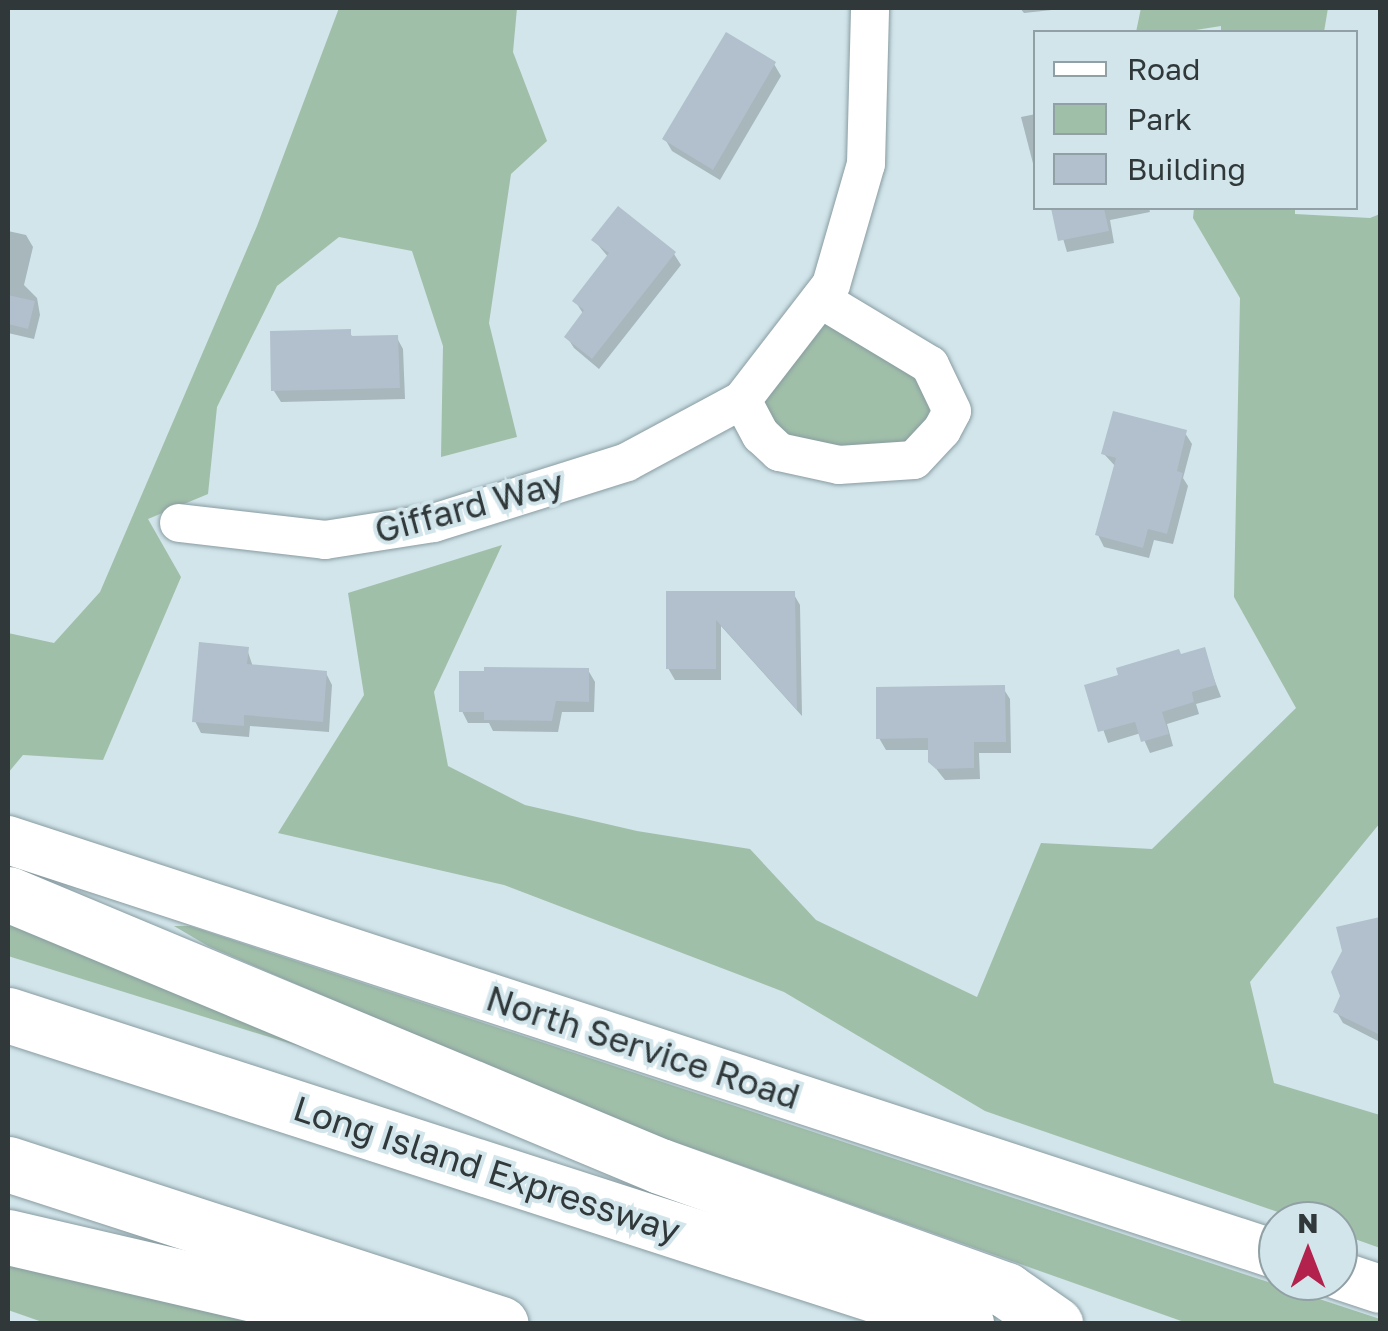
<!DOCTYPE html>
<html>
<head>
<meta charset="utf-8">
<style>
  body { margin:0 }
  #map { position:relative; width:1388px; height:1331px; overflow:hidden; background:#d1e5eb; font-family:"Golos Text",sans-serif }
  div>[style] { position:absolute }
  .green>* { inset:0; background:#a0bfa9 }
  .shadow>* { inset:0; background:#0003 }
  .building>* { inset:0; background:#b2bfcc }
  .roads { filter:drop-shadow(0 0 2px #899ca1) drop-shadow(0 0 2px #899ca1) }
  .minor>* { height:38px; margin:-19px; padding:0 19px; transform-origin:19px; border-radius:19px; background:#fff }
  .major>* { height:48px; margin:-24px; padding:0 24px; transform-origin:24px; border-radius:24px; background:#fff }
  .highway>* { height:55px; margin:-27.5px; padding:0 27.5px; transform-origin:27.5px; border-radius:27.5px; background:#fff }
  span { translate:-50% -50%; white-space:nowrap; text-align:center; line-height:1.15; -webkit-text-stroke:8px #d1e5eb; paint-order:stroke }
  .street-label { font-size:35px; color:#30383a }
  .frame { position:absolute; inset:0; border:10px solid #30383a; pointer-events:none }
  .legend { position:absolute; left:1033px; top:30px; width:325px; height:180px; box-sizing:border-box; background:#d1e5eb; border:2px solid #91a0a4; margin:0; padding:12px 18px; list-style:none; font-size:30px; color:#30383a }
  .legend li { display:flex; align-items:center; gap:20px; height:50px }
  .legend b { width:50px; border:2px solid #91a0a4 }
  .north { position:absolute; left:1258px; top:1201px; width:100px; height:100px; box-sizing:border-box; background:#d1e5eb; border:2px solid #91a0a4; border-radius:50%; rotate:0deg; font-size:28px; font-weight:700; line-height:40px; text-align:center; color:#30383a }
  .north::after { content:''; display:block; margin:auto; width:35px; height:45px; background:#b3224d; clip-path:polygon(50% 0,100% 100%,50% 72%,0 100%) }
</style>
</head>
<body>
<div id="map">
  <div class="green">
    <div style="clip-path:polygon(339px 8px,517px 8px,513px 52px,547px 141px,511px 174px,489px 323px,517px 437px,441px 457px,443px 346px,412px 251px,339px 237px,277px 286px,217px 407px,208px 494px,148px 519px,181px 577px,103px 760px,23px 755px,8px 773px,8px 633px,54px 643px,100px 592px,257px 226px)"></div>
    <div style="clip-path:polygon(1141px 8px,1328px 8px,1324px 32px,1221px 32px,1221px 26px,1183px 32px,1136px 32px)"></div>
    <div style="clip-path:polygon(1194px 208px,1295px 208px,1295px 214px,1370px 218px,1380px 214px,1380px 823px,1250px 982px,1274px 1083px,1380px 1115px,1380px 1248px,1338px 1233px,1338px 1221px,1304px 1221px,985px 1111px,784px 992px,504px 885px,278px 833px,364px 695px,348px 593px,502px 545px,434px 692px,448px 766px,525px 805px,637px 831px,750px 849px,816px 920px,977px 997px,1041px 843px,1152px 849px,1296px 708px,1234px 597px,1240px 298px,1193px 218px)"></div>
    <div style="clip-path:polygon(824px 319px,912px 375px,923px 388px,930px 404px,929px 421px,904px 450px,796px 448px,752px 402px)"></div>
    <div style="clip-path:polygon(8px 911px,337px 1058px,8px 956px)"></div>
    <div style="clip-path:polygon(174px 926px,190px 926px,1380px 1319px,1380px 1323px,1187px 1323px,601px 1116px,208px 946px)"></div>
    <div style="clip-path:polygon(8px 1258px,293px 1323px,48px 1324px,8px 1310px)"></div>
  </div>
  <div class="shadow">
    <div style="clip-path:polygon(1020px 8px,1070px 8px,1024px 13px)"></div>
    <div style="clip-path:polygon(774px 64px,781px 76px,720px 180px,672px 151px,665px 139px)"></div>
    <div style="clip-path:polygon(1036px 114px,1036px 175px,1021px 117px)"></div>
    <div style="clip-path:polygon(1054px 208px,1149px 208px,1150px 212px,1110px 220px,1114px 243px,1067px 252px)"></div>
    <div style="clip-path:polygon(8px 231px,26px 235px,33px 247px,24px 285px,37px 298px,40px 315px,34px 339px,8px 333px)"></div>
    <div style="clip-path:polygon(594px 240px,674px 254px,681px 265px,599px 369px,574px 348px,567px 337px,584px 315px,575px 301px,609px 258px)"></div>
    <div style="clip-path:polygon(349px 331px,353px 338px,397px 338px,403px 349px,405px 399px,281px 402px,274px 391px)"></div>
    <div style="clip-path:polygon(1185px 433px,1192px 444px,1183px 478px,1188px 486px,1173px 544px,1154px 540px,1149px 558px,1104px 547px,1098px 535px,1116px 467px,1104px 454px)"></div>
    <div style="clip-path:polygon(668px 593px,793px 593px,800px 605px,802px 716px,721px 626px,721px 680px,675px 680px,668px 668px)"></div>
    <div style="clip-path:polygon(247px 649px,253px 667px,326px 673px,332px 685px,329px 732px,250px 726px,249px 737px,201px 733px,195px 721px)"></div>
    <div style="clip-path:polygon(1203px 650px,1221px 697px,1196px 704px,1199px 714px,1167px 724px,1173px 746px,1150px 753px,1141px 733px,1108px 743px,1088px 687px)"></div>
    <div style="clip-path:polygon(588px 670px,595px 682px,594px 712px,562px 712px,558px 732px,493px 731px,489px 723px,468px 723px,462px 711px)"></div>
    <div style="clip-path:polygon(1003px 688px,1010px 699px,1011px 753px,979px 753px,980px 779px,945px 780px,930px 761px,930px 750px,886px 750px,879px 738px)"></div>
    <div style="clip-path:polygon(1380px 920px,1380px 1042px,1343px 1023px,1336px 1011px,1343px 997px,1345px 952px,1340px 929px)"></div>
  </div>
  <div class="building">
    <div style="clip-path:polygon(726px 32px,776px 62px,713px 170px,662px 139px)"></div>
    <div style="clip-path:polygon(618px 206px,676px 252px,592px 359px,564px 337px,584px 310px,572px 301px,609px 253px,591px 240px)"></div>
    <div style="clip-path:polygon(1051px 208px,1104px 208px,1109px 231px,1058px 241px)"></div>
    <div style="clip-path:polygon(8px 295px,35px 301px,28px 329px,8px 324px)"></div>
    <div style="clip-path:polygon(351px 329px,351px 336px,398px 335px,400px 388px,271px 391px,270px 331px)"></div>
    <div style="clip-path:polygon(1113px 411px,1187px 430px,1177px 471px,1183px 473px,1167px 534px,1148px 529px,1143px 548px,1095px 535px,1116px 458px,1101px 454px)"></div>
    <div style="clip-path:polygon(666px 591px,795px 591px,797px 710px,716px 620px,716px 669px,666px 669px)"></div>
    <div style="clip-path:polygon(199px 642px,249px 647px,247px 664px,327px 671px,323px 722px,244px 715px,244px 726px,192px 722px)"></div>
    <div style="clip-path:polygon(1205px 647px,1216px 685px,1192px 692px,1194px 702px,1162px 712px,1169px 734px,1141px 742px,1135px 722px,1098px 732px,1084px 685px,1118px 675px,1116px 668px,1179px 649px,1181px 654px)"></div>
    <div style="clip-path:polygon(484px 667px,589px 668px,589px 702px,556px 701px,552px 721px,484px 720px,484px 712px,459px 712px,459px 671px,484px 671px)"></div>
    <div style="clip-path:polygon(1005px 685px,1006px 742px,974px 742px,974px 768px,936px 769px,928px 762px,928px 738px,876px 739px,876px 687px)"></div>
    <div style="clip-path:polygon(1380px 917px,1380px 1035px,1333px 1012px,1340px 996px,1331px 972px,1342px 951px,1336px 927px)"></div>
  </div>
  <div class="roads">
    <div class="minor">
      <div style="left:742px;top:400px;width:40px;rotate:62deg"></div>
      <div style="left:761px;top:435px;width:25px;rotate:43deg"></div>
      <div style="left:779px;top:452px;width:61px;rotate:12.2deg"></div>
      <div style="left:839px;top:465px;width:75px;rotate:-3.8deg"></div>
      <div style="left:914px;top:460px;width:41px;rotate:-47deg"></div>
      <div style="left:942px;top:430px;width:21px;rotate:-62deg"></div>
      <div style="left:952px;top:411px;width:51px;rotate:-115.6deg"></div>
      <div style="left:930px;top:365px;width:128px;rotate:-149deg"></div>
      <div style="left:179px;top:523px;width:147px;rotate:6.6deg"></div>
      <div style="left:325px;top:540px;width:110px;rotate:-8.9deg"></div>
      <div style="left:434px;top:523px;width:202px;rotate:-17.5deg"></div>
      <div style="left:627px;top:462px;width:131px;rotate:-28.3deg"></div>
      <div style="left:742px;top:400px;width:145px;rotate:-52.3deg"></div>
      <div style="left:831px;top:285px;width:126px;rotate:-73.9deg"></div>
      <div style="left:866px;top:164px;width:156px;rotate:-88.5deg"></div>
    </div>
    <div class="major">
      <div style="left:8px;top:840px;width:1336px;rotate:18.1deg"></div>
      <div style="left:1338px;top:1275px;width:44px;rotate:18.4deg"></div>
    </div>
    <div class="highway">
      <div style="left:8px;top:894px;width:706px;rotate:22.64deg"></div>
      <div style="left:660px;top:1166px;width:368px;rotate:19.7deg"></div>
      <div style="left:1006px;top:1290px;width:60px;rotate:34.8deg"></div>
      <div style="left:8px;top:1015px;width:1007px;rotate:17.88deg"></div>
      <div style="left:8px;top:1164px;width:518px;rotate:17.98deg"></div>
      <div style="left:8px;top:1237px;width:383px;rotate:13.1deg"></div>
    </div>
  </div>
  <div class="street-label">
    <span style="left:469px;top:506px;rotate:-15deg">Giffard Way</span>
    <span style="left:643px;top:1047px;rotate:18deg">North Service Road</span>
    <span style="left:487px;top:1169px;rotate:18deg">Long Island Expressway</span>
  </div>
  <div class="frame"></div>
  <ul class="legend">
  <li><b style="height:12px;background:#fff"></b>Road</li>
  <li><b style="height:28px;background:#a0bfa9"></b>Park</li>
  <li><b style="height:28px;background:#b2bfcc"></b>Building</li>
  </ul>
  <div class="north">N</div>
</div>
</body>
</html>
